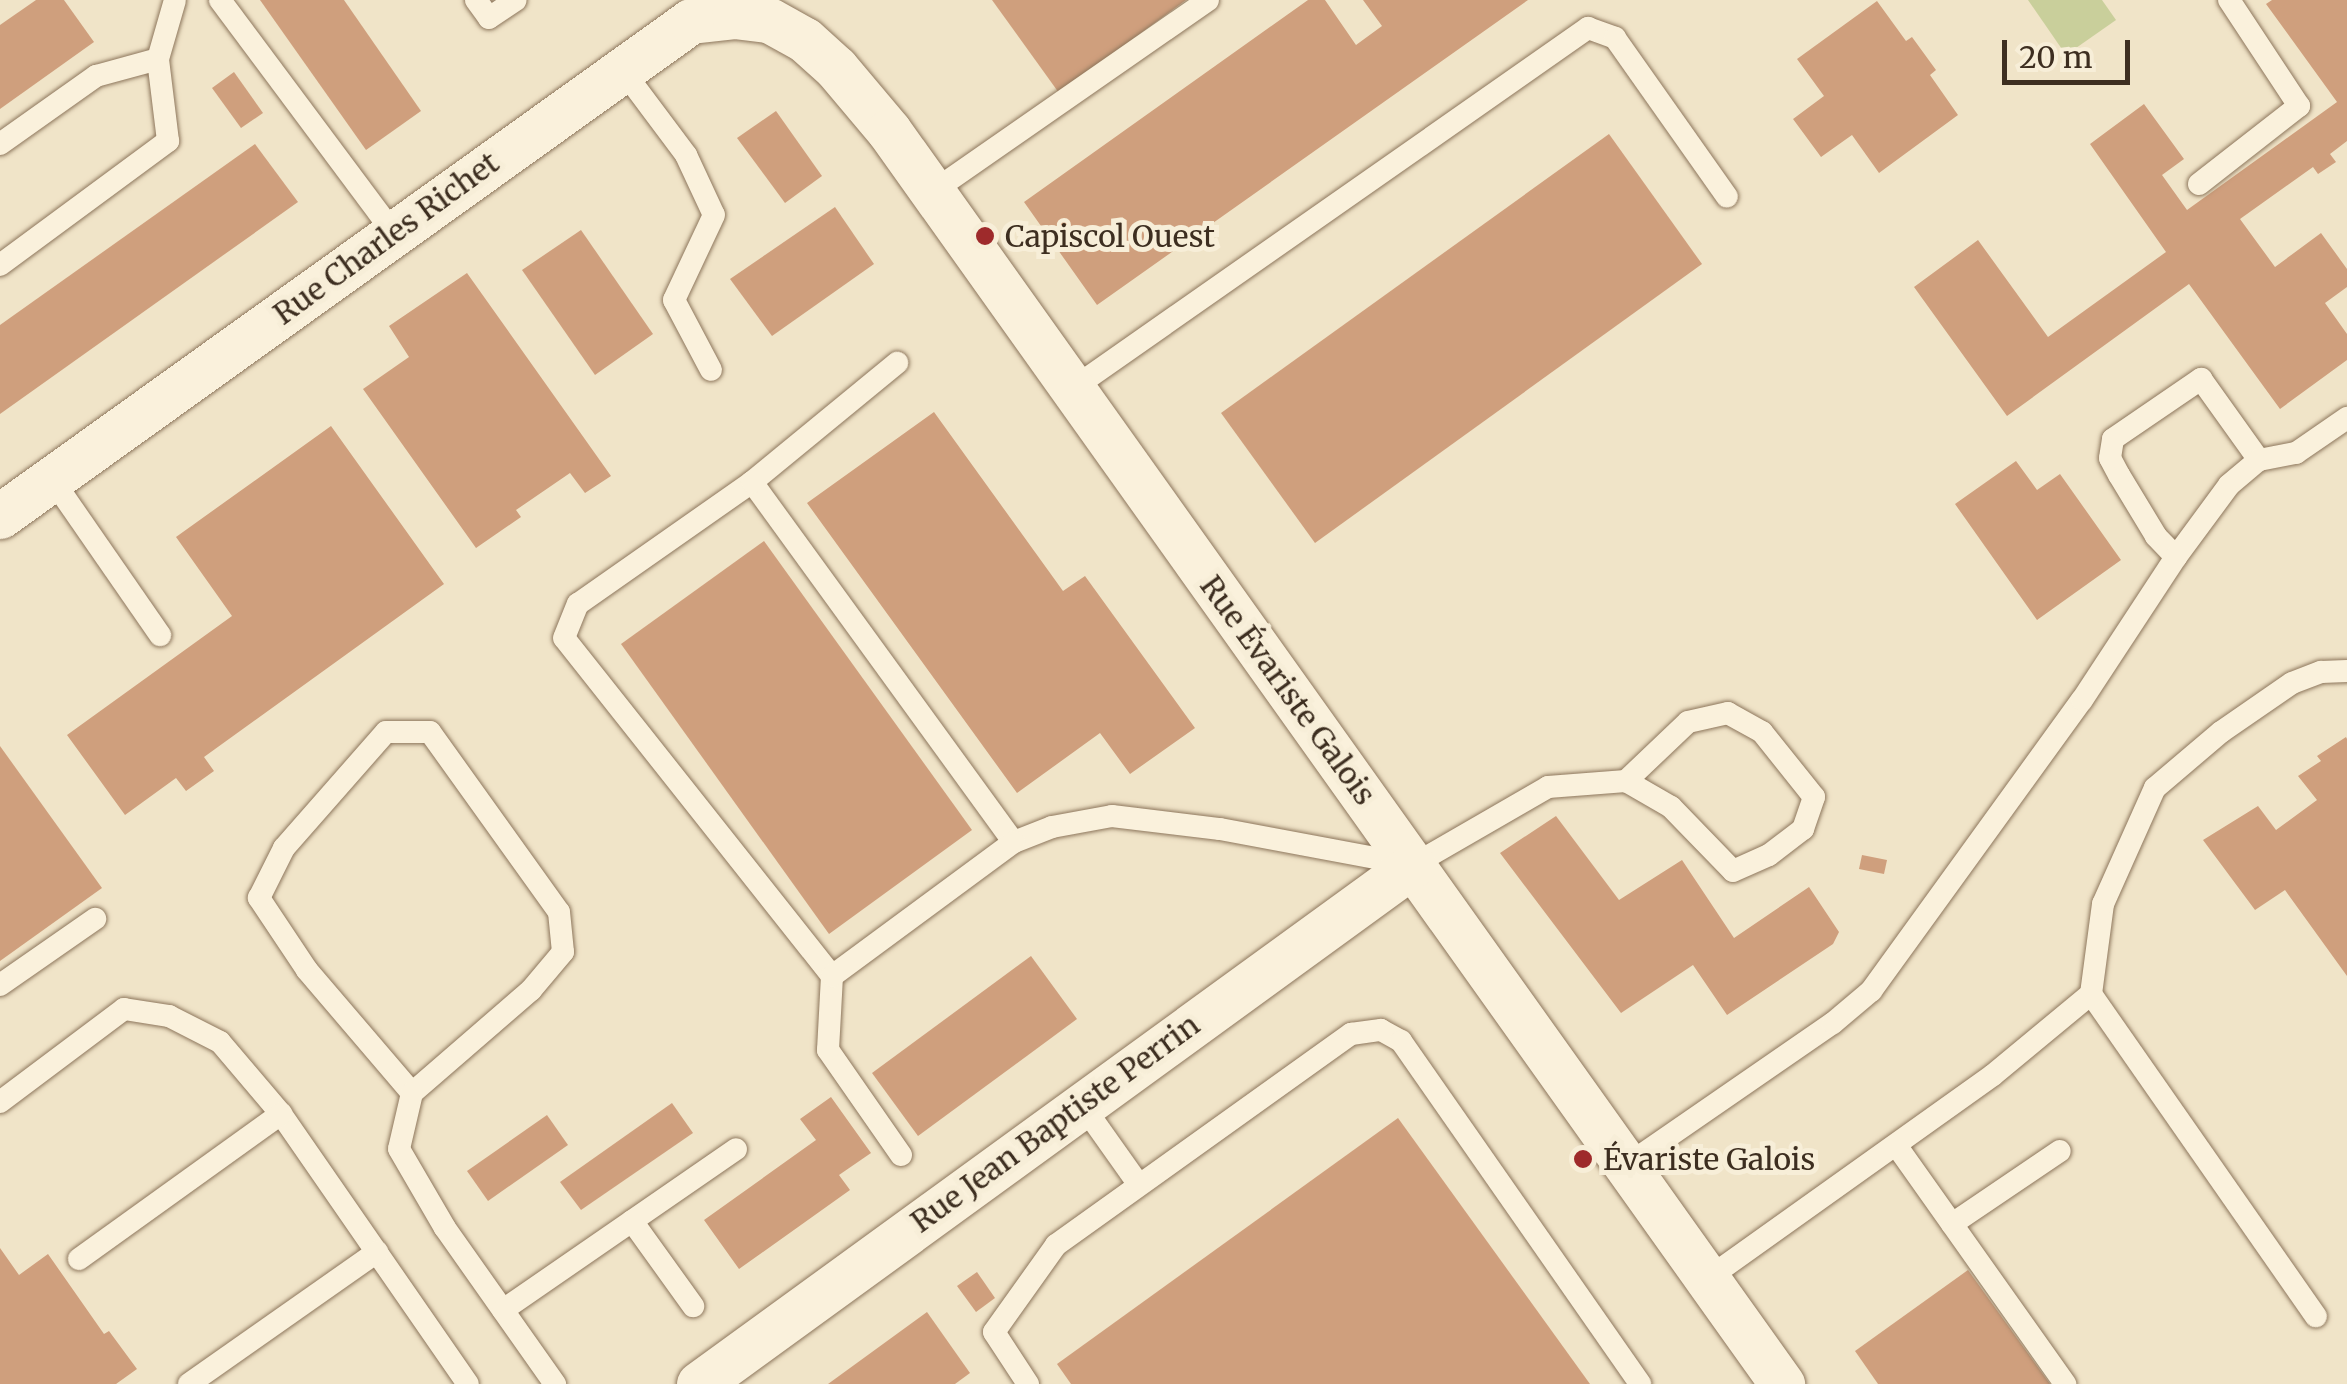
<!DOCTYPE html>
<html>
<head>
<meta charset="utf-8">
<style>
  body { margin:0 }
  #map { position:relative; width:2347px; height:1384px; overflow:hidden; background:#f0e4c8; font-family:Merriweather,serif }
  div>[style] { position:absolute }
  .green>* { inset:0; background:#c9cf9b }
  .building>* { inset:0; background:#cf9f7d }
  .roads { filter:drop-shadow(0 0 2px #8d765c) drop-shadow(0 0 2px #8d765c) }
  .service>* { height:22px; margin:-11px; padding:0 11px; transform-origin:11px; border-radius:11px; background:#faf1dc }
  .minor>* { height:45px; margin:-22.5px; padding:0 22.5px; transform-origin:22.5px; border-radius:22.5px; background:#faf1dc }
  .dots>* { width:28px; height:28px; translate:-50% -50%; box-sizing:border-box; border:5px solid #f7eed8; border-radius:50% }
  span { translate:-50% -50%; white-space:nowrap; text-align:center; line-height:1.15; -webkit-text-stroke:10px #f7eed8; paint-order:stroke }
  .poi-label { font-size:30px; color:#3d2e20 }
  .left { translate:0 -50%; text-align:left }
  .street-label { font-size:30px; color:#3d2e20 }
  .scale { position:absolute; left:2002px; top:40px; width:128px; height:45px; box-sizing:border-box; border:5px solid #3d2e20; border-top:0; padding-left:12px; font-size:30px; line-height:35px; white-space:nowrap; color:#3d2e20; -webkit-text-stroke:8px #f7eed8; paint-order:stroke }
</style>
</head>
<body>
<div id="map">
  <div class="green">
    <div style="clip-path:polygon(2028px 0,2102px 0,2116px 20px,2066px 55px)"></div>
  </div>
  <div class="building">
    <div style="clip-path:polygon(36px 0,64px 0,94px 42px,0 109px,0 25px)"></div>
    <div style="clip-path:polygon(260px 0,344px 0,421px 111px,366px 150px)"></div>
    <div style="clip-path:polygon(992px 0,1186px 0,1059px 93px)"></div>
    <div style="clip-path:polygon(1308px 0,1325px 0,1356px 45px,1382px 26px,1363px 0,1528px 0,1097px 305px,1024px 202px)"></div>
    <div style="clip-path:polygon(2272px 0,2347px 0,2347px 141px,2330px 154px,2336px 162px,2318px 174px,2313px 167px,2240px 219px,2275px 267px,2321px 233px,2347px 269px,2347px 287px,2325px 303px,2347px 334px,2347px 360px,2280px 409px,2189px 284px,2007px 416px,1914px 287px,1978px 240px,2048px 337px,2166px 252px,2090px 144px,2144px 104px,2184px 159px,2162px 175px,2187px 210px,2337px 102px,2266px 4px)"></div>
    <div style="clip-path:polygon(1877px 1px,1906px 41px,1912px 37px,1936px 70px,1930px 75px,1958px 115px,1879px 173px,1852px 135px,1821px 157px,1793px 119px,1824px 96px,1797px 59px)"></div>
    <div style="clip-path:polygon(234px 72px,263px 113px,241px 128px,212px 88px)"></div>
    <div style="clip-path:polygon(776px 111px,822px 176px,785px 203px,737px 138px)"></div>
    <div style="clip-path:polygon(1609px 134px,1702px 264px,1315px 543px,1221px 413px)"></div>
    <div style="clip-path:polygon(255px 144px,298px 202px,0 414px,0 325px)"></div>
    <div style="clip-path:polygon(835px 207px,874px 264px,772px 336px,730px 279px)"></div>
    <div style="clip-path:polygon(581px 230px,653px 334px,595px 375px,522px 270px)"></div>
    <div style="clip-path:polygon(467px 273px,611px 476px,585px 493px,570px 473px,516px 510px,521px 517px,476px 548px,363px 389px,409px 357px,389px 326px)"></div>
    <div style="clip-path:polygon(934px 412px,1063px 591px,1085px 576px,1195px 728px,1130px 774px,1100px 733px,1017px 793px,807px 503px)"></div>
    <div style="clip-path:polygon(331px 426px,444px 584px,204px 757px,214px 771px,186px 791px,176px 778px,125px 815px,67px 735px,232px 616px,176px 537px)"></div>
    <div style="clip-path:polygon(2016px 461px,2037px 490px,2060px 474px,2121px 560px,2037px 620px,1955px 504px)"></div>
    <div style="clip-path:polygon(764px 541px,972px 830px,829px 934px,621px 644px)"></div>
    <div style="clip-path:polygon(2346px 737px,2347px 739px,2347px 976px,2285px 890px,2255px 910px,2203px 840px,2258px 806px,2276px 830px,2317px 800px,2298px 776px,2321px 761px,2317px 756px)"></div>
    <div style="clip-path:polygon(0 746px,102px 888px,0 961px)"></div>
    <div style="clip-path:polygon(1556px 816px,1619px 900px,1682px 860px,1734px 938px,1809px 887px,1839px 932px,1833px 944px,1727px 1015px,1693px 965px,1621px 1013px,1500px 853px)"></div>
    <div style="clip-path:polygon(1862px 855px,1887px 860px,1884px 874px,1859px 869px)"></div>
    <div style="clip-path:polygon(1031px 956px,1077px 1019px,918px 1136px,872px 1073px)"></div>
    <div style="clip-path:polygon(831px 1097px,871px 1153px,839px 1175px,850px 1190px,739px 1269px,704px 1220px,816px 1140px,800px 1119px)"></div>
    <div style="clip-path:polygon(672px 1103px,693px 1133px,581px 1210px,560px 1182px)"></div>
    <div style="clip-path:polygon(547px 1115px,568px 1145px,488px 1201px,467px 1171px)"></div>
    <div style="clip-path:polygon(1398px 1118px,1590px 1384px,1071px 1384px,1057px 1364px)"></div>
    <div style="clip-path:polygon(0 1248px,19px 1275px,48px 1254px,104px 1334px,109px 1331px,137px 1369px,116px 1384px,0 1384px)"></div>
    <div style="clip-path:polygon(1968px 1270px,2050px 1384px,1878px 1384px,1855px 1351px)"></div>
    <div style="clip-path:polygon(977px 1272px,995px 1298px,976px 1312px,957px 1286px)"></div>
    <div style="clip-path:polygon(927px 1312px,970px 1373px,955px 1384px,828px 1384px)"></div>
  </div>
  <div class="roads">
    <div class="service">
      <div style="left:220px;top:0;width:289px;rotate:53.3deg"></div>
      <div style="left:476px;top:0;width:22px;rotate:54deg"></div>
      <div style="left:489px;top:18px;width:32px;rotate:-34deg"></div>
      <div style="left:621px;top:68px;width:109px;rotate:53.2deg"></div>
      <div style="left:686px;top:155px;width:66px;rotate:65deg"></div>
      <div style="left:714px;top:215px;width:94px;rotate:115.2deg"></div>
      <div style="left:674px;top:300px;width:79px;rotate:62.1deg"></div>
      <div style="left:0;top:144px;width:118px;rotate:-35.3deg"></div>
      <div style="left:96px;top:76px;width:64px;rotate:-15.3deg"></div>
      <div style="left:2199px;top:184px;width:127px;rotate:-38deg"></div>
      <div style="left:2299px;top:106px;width:127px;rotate:-123.4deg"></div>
      <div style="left:932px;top:192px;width:336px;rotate:-34.8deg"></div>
      <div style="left:0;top:265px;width:209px;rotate:-36.4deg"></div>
      <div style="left:168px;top:141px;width:83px;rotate:-97deg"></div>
      <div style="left:158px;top:59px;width:61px;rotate:-73.9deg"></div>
      <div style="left:1072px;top:389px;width:630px;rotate:-34.98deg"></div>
      <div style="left:1588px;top:28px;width:29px;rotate:20deg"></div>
      <div style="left:1615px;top:38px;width:194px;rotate:54.8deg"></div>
      <div style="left:52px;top:479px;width:190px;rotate:55.3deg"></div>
      <div style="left:752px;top:482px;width:445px;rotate:54deg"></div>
      <div style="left:1014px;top:842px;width:41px;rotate:-21.5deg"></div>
      <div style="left:1052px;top:827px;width:61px;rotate:-10.4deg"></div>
      <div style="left:1112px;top:816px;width:109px;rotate:6.9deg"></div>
      <div style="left:1220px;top:829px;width:196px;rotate:10.6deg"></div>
      <div style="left:1413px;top:865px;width:156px;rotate:-30deg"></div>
      <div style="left:1548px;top:787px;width:78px;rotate:-4.4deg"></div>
      <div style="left:1626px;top:781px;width:52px;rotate:30deg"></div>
      <div style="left:1671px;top:807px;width:89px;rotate:45.9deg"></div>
      <div style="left:1733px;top:871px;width:39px;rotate:-24deg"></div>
      <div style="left:1769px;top:855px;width:43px;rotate:-37.4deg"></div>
      <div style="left:1803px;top:829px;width:34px;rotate:-71deg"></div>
      <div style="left:1814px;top:797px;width:83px;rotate:-128.7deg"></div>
      <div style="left:1762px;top:732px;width:39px;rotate:-151deg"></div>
      <div style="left:1728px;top:713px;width:41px;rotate:167.3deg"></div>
      <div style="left:1688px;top:722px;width:86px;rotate:136.4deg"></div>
      <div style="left:2176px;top:557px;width:29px;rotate:-134deg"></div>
      <div style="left:2156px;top:536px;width:71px;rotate:-121.2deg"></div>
      <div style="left:2119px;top:475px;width:19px;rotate:-118deg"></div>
      <div style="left:2110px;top:458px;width:19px;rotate:-81deg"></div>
      <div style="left:2113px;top:439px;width:107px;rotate:-34.3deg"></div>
      <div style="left:2201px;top:379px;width:100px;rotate:54.4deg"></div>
      <div style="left:832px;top:976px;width:431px;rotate:-128.4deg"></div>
      <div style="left:564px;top:638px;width:37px;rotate:-68deg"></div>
      <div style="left:578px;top:604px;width:213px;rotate:-35deg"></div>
      <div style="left:752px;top:482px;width:188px;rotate:-39.4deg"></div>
      <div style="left:0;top:985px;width:116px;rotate:-34.8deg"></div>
      <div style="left:2091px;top:994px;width:393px;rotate:55.1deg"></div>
      <div style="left:412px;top:1093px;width:162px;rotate:-130.5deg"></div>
      <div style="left:307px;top:970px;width:87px;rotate:-123.7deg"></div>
      <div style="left:259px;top:898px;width:56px;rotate:-63.4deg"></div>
      <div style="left:284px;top:848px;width:154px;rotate:-48.7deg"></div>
      <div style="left:386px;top:732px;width:44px"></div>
      <div style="left:430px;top:732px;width:221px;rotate:54.4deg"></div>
      <div style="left:559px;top:912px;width:40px;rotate:84.3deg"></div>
      <div style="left:563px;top:952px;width:50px;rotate:130.1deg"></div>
      <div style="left:531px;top:990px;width:157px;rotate:139.1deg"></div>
      <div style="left:412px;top:1093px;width:57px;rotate:103.1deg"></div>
      <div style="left:399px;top:1149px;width:91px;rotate:59.8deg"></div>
      <div style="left:445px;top:1228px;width:191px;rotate:54.8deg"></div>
      <div style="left:0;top:1102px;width:155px;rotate:-36.9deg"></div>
      <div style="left:124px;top:1009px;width:46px;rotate:8.8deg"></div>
      <div style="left:169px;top:1016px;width:57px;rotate:27deg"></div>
      <div style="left:220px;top:1042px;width:94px;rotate:49.7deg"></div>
      <div style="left:281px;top:1114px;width:328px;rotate:55.3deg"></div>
      <div style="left:1081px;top:1103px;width:100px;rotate:54.7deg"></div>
      <div style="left:1896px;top:1145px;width:293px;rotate:54.7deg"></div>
      <div style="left:901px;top:1155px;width:128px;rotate:-124.8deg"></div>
      <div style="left:828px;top:1050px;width:74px;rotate:-86.9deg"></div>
      <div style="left:832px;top:976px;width:226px;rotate:-36.4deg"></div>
      <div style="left:1627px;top:1165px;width:250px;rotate:-34.6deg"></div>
      <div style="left:1833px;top:1023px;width:50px;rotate:-40.1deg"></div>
      <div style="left:1871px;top:991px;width:359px;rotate:-54.1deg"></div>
      <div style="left:2082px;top:700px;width:171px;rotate:-56.7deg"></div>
      <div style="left:2176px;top:557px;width:89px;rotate:-53.6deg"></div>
      <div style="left:2229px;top:485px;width:39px;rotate:-40deg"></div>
      <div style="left:2259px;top:460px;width:38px;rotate:-11deg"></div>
      <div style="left:2296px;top:453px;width:62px;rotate:-34.5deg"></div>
      <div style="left:632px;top:1221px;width:105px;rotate:54.3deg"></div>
      <div style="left:1952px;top:1224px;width:130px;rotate:-34.1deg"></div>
      <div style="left:79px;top:1259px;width:249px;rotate:-35.7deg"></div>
      <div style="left:1707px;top:1279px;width:351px;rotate:-35.5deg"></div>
      <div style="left:1993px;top:1075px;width:127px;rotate:-39.6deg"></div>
      <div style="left:2091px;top:994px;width:91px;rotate:-82.4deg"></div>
      <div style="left:2103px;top:904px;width:127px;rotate:-65.9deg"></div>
      <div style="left:2155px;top:788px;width:87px;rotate:-40.3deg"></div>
      <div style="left:2221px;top:732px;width:86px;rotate:-34.6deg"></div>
      <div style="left:2292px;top:683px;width:31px;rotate:-21deg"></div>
      <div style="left:2321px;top:672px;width:26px;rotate:-2deg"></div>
      <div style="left:503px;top:1310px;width:283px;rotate:-34.6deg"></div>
      <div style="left:189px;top:1384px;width:230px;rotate:-35.1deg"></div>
      <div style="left:1028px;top:1384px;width:62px;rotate:-123.2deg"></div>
      <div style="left:994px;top:1332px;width:107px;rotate:-54.5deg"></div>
      <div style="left:1056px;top:1245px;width:363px;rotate:-35.6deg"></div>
      <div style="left:1351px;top:1034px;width:30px;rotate:-8deg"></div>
      <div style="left:1381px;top:1030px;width:23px;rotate:29deg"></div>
      <div style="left:1401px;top:1041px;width:418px;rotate:55.1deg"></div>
    </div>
    <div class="minor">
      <div style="left:0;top:516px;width:850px;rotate:-35.62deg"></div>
      <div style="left:691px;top:21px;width:43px;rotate:-6.6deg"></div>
      <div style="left:734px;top:16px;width:35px;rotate:7deg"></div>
      <div style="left:769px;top:20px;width:41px;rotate:29.1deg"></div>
      <div style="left:805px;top:40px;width:42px;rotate:42.1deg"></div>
      <div style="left:836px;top:68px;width:82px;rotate:49.9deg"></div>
      <div style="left:889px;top:131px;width:1539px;rotate:54.52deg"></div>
      <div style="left:699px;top:1384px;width:883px;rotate:-36.01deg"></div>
    </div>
  </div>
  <div class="dots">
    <div style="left:985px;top:236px;background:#9e2a2b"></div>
    <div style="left:1583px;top:1159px;background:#9e2a2b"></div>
  </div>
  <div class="poi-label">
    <span class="left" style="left:1005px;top:236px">Capiscol Ouest</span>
    <span class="left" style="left:1603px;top:1159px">Évariste Galois</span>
  </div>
  <div class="street-label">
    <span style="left:386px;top:238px;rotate:-36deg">Rue Charles Richet</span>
    <span style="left:1288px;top:690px;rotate:54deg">Rue Évariste Galois</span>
    <span style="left:1055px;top:1123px;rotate:-36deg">Rue Jean Baptiste Perrin</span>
  </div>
  <div class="scale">20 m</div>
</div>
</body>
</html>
